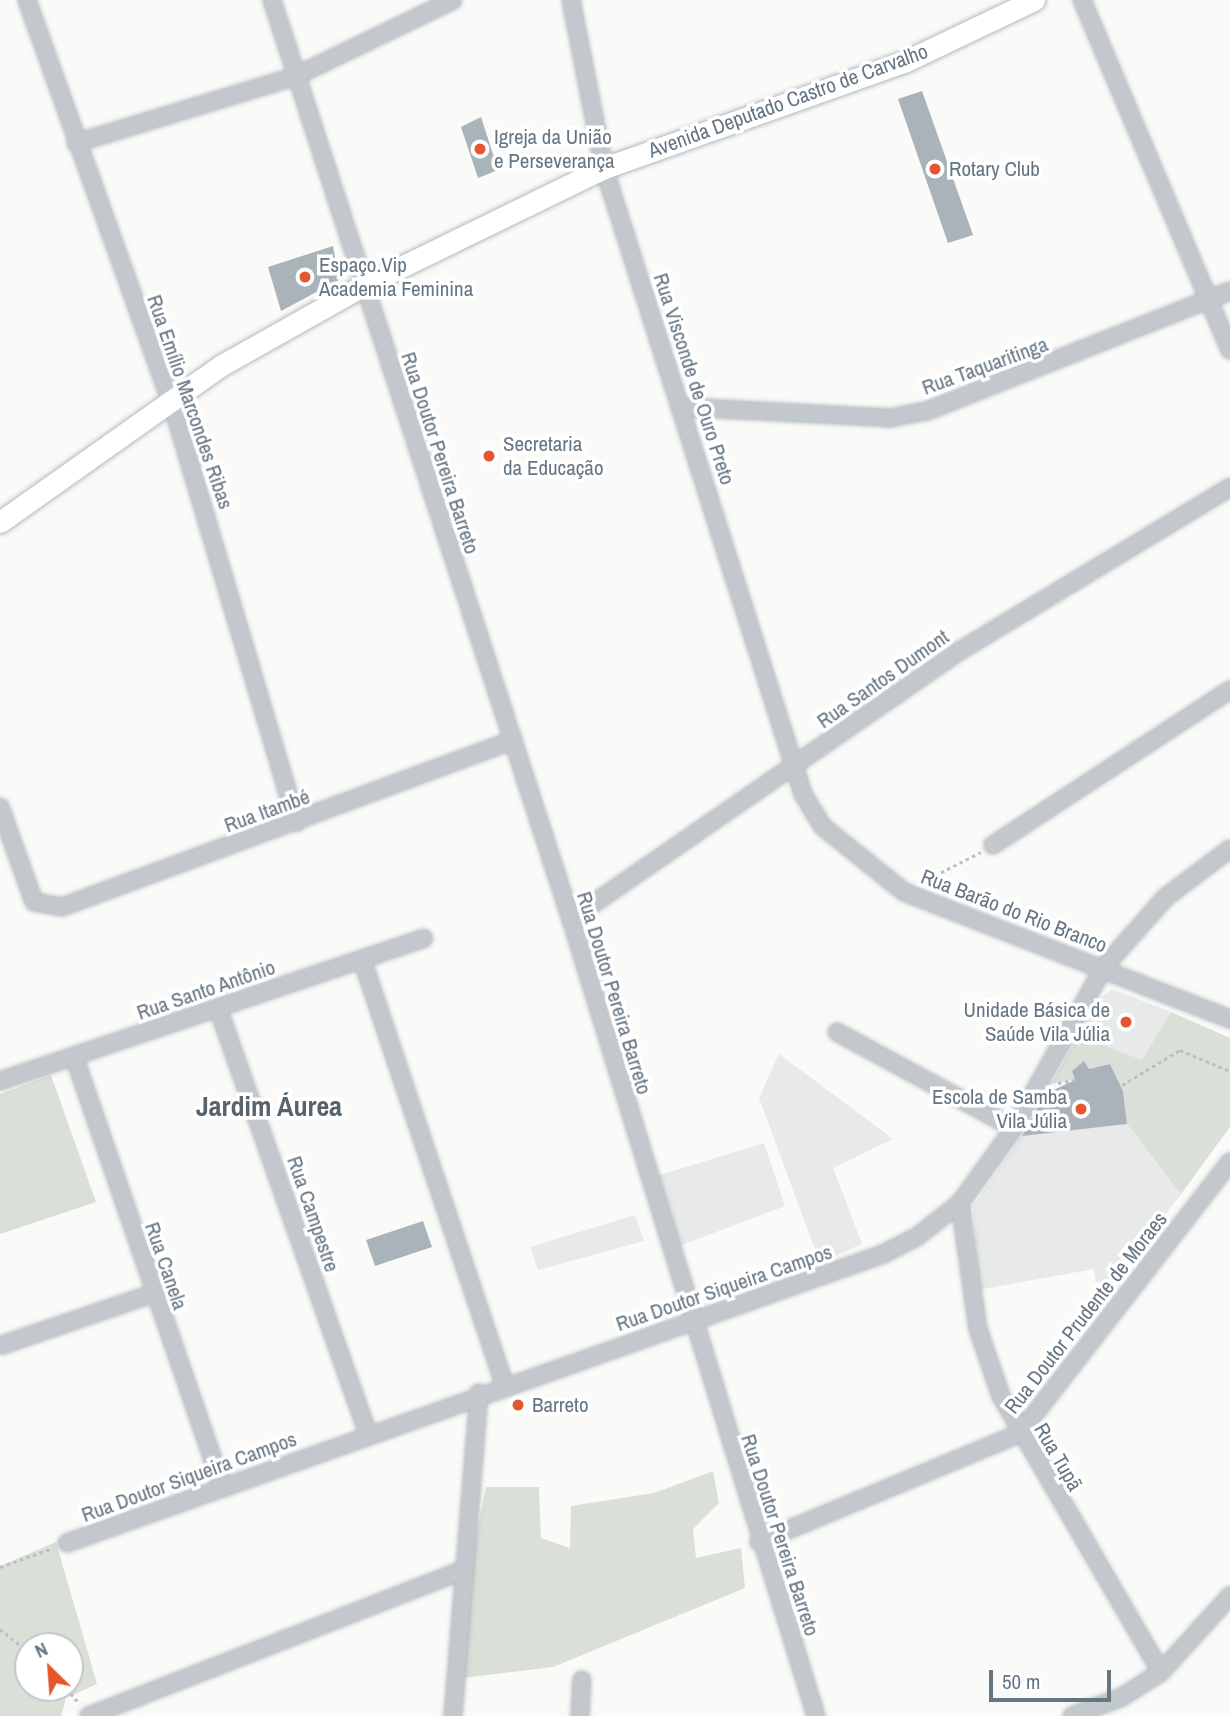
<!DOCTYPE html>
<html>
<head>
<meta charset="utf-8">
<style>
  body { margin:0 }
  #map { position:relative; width:1230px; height:1716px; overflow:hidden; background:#fafaf8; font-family:"Archivo Narrow",sans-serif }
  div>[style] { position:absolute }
  .built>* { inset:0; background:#e8e9e9 }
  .green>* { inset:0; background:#dadfd7 }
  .building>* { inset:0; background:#aab3b9 }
  .path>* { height:2.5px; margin-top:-1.25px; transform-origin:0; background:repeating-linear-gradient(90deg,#bbbfc2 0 3.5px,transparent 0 7px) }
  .roads { filter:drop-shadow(0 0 2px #b3babf) drop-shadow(0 0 2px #b3babf) }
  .minor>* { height:16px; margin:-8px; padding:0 8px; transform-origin:8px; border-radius:8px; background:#c3c8cc }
  .secondary>* { height:21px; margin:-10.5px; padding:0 10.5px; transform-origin:10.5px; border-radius:10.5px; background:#fff }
  .dots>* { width:19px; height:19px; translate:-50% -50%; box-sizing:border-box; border:4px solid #fff; border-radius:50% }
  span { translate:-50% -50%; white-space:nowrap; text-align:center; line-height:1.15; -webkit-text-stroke:7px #fff; paint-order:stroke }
  .street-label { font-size:21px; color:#657683 }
  .poi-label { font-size:21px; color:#657683 }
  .left { translate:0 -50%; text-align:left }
  .right { translate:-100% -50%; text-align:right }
  .district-label { font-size:28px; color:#57646e; font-weight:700 }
  .north { position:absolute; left:14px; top:1632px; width:70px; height:70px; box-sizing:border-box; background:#fff; border:2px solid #c1c8cd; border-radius:50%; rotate:335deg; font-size:19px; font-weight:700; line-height:28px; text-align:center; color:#657683 }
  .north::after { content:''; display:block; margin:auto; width:24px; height:32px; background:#e4572e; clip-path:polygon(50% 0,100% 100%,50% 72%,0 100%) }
  .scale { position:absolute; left:989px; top:1670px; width:122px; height:32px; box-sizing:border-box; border:4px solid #657683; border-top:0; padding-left:9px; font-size:21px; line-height:24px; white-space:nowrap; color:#657683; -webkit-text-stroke:5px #fff; paint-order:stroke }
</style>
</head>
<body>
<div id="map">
  <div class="built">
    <div style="clip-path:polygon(1112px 989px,1171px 1012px,1142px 1061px,1078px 1036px,1095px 1002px)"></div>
    <div style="clip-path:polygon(779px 1054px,893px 1139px,833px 1168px,862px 1244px,820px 1263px,759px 1098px)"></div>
    <div style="clip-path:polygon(1127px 1124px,1181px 1194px,1116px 1280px,1096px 1282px,1094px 1269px,978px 1290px,973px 1206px,1022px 1136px)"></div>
    <div style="clip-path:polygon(764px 1143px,785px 1206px,679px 1246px,657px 1176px)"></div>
    <div style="clip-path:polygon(635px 1215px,644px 1241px,538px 1270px,530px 1247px)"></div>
  </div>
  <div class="green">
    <div style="clip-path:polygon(1171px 1012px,1230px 1038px,1230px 1127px,1181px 1194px,1127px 1124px,1123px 1091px,1110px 1064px,1089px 1069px,1084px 1062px,1072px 1071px,1075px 1080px,1051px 1084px,1078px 1036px,1142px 1060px)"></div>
    <div style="clip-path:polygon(51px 1075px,96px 1202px,0 1234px,0 1094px)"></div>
    <div style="clip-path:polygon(713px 1471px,719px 1503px,693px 1529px,696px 1558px,741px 1548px,745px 1588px,553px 1667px,462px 1678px,468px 1576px,486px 1487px,539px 1487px,541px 1538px,570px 1548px,571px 1506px,654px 1493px)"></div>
    <div style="clip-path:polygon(evenodd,56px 1542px,97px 1684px,66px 1698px,61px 1716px,0 1716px,0 1566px,56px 1542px,28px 1646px,70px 1646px,70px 1688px,28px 1688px,28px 1646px)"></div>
  </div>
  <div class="building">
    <div style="clip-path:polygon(922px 91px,973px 235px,948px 243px,898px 99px)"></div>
    <div style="clip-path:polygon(481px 117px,498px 170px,478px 178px,461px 127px)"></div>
    <div style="clip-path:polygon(333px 246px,339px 280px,281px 311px,268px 267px)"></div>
    <div style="clip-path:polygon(1084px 1061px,1089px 1069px,1110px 1064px,1123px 1091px,1127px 1124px,1022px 1136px,1045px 1094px,1075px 1080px,1072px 1071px)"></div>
    <div style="clip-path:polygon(423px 1221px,432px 1247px,375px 1266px,366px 1240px)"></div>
  </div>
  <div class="path">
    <div style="left:922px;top:882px;width:66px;rotate:-27deg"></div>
    <div style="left:1058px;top:1083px;width:17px;rotate:-10deg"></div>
    <div style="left:1122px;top:1085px;width:68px;rotate:-31.1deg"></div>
    <div style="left:1180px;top:1050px;width:54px;rotate:22.8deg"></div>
    <div style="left:0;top:1567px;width:56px;rotate:-19.7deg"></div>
    <div style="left:0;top:1629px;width:36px;rotate:39deg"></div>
    <div style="left:66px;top:1688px;width:21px;rotate:49deg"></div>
  </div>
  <div class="roads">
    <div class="minor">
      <div style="left:27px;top:0;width:440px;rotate:70.3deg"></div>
      <div style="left:175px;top:414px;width:426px;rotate:73.4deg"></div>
      <div style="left:272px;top:0;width:966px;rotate:71.98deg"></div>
      <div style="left:571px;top:919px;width:834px;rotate:72.91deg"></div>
      <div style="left:571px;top:0;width:171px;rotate:78.9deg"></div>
      <div style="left:604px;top:168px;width:657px;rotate:72.36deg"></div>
      <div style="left:803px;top:794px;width:37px;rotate:59deg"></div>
      <div style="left:822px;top:826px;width:105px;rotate:38.8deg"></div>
      <div style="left:904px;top:892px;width:350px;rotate:21.3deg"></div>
      <div style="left:1082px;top:0;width:380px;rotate:67.1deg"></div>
      <div style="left:76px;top:143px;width:230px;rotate:-16.9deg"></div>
      <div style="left:296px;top:76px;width:174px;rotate:-25.8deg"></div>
      <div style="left:682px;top:407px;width:208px;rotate:3deg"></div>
      <div style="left:890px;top:418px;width:38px;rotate:-11deg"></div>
      <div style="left:927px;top:411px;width:326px;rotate:-21.6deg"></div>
      <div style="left:0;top:807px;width:101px;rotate:70.3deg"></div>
      <div style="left:34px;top:902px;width:28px;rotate:10deg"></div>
      <div style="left:62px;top:907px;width:481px;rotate:-20.3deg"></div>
      <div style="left:993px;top:845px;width:283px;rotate:-33.2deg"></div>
      <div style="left:571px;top:919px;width:470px;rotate:-34.6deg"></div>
      <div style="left:958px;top:652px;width:318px;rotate:-31.2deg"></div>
      <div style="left:362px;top:959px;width:448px;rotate:71.5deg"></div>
      <div style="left:218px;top:1008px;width:452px;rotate:70.6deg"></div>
      <div style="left:837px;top:1032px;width:201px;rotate:28.5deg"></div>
      <div style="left:74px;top:1056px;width:457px;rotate:71deg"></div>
      <div style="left:0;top:1081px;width:447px;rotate:-18.6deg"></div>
      <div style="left:960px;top:1203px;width:127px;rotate:81.9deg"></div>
      <div style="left:978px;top:1329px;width:71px;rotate:71.1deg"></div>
      <div style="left:1001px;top:1396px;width:319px;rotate:59.9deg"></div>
      <div style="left:2px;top:1345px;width:158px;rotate:-18.8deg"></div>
      <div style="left:759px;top:1542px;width:282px;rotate:-22.6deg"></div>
      <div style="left:1019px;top:1434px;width:344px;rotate:-52.2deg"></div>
      <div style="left:67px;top:1543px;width:866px;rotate:-19.5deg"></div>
      <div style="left:883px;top:1254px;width:39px;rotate:-27deg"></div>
      <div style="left:918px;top:1236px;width:53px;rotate:-38.2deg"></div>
      <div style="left:960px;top:1203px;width:92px;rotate:-54.2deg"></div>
      <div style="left:1014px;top:1128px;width:184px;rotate:-60.8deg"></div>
      <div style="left:1104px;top:967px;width:94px;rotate:-48.5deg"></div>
      <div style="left:1166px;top:897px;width:80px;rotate:-36.9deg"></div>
      <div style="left:89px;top:1716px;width:402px;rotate:-21.3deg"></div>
      <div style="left:453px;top:1716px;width:324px;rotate:-85.4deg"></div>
      <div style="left:580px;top:1716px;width:36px;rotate:-87deg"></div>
      <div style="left:1072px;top:1716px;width:53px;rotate:-20.8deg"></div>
      <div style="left:1122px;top:1697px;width:46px;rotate:-32.7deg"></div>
      <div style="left:1161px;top:1672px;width:103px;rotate:-47.8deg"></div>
    </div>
    <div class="secondary">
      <div style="left:0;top:522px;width:272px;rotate:-35.3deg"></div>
      <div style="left:222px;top:365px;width:161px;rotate:-29.4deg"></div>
      <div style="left:362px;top:286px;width:269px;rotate:-26deg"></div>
      <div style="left:604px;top:168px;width:318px;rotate:-19.5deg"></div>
      <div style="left:904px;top:62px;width:144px;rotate:-25.5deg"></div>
    </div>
  </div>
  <div class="dots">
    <div style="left:480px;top:149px;background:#e4572e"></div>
    <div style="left:935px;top:169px;background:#e4572e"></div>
    <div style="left:305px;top:277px;background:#e4572e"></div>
    <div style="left:489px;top:456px;background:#e4572e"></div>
    <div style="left:1126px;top:1022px;background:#e4572e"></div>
    <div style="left:1081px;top:1109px;background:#e4572e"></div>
    <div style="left:518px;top:1405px;background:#e4572e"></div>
  </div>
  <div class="street-label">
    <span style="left:788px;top:101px;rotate:-20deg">Avenida Deputado Castro de Carvalho</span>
    <span style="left:985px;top:366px;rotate:-20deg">Rua Taquaritinga</span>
    <span style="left:694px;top:379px;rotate:72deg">Rua Visconde de Ouro Preto</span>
    <span style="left:190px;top:402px;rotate:71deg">Rua Emílio Marcondes Ribas</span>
    <span style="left:440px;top:453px;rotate:72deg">Rua Doutor Pereira Barreto</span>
    <span style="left:883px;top:679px;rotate:-35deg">Rua Santos Dumont</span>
    <span style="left:267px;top:811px;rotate:-20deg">Rua Itambé</span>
    <span style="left:1014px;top:911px;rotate:21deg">Rua Barão do Rio Branco</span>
    <span style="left:206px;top:990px;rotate:-19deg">Rua Santo Antônio</span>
    <span style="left:614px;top:993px;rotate:73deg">Rua Doutor Pereira Barreto</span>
    <span style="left:313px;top:1214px;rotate:71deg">Rua Campestre</span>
    <span style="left:166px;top:1266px;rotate:71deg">Rua Canela</span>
    <span style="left:724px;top:1288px;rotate:-19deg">Rua Doutor Siqueira Campos</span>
    <span style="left:1086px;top:1313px;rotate:-52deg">Rua Doutor Prudente de Moraes</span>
    <span style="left:1058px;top:1457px;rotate:60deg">Rua Tupã</span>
    <span style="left:189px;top:1477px;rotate:-20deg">Rua Doutor Siqueira Campos</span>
    <span style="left:780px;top:1535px;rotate:72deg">Rua Doutor Pereira Barreto</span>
  </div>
  <div class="poi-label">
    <span class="left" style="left:494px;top:149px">Igreja da União<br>e Perseverança</span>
    <span class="left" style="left:949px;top:169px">Rotary Club</span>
    <span class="left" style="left:319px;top:277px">Espaço.Vip<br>Academia Feminina</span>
    <span class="left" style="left:503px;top:456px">Secretaria<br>da Educação</span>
    <span class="right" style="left:1110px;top:1022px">Unidade Básica de<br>Saúde Vila Júlia</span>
    <span class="right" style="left:1067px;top:1109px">Escola de Samba<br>Vila Júlia</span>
    <span class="left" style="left:532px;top:1405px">Barreto</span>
  </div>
  <div class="district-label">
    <span style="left:269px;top:1106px">Jardim Áurea</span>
  </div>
  <div class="north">N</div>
  <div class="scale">50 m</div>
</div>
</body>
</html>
